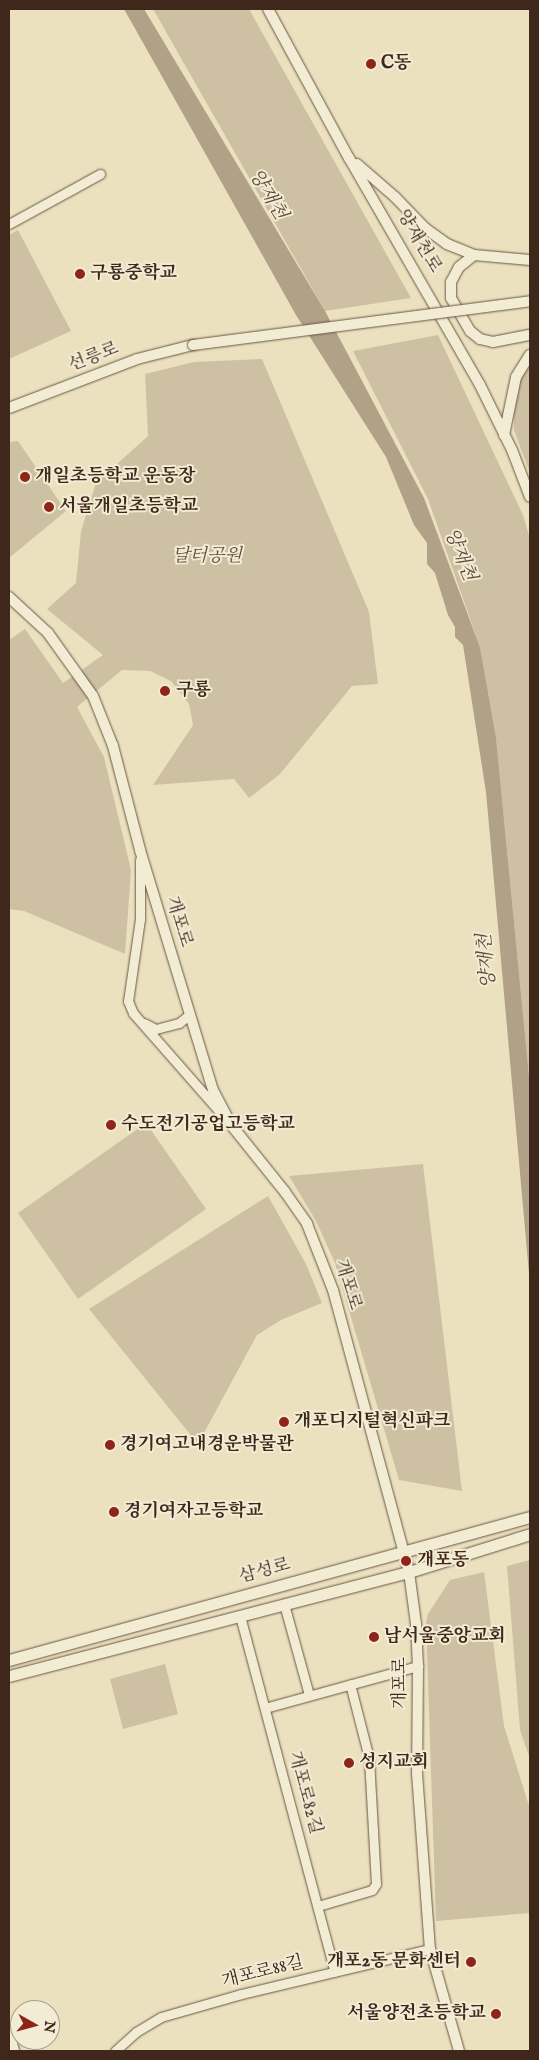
<!DOCTYPE html>
<html>
<head>
<meta charset="utf-8">
<style>
  body { margin:0 }
  #map { position:relative; width:539px; height:2060px; overflow:hidden; background:#ebe1bf; font-family:"IM FELL English","Noto Serif KR",serif }
  div>[style] { position:absolute }
  .green>* { inset:0; background:#cec1a3 }
  .water>* { inset:0; background:#b1a287 }
  .roads { filter:drop-shadow(0 0 1px #6a5644) drop-shadow(0 0 1px #6a5644) }
  .minor>* { height:9px; margin:-4.5px; padding:0 4.5px; transform-origin:4.5px; border-radius:4.5px; background:#f2ecd5 }
  .tertiary>* { height:10px; margin:-5px; padding:0 5px; transform-origin:5px; border-radius:5px; background:#f2ecd5 }
  .secondary>* { height:11px; margin:-5.5px; padding:0 5.5px; transform-origin:5.5px; border-radius:5.5px; background:#f2ecd5 }
  .bridges { filter:drop-shadow(0 0 1px #6a5644) drop-shadow(0 0 1px #6a5644) }
  .tertiary-bridge>* { height:10px; margin:-5px; padding:0 5px; transform-origin:5px; border-radius:5px; background:#f2ecd5 }
  .dots>* { width:14px; height:14px; translate:-50% -50%; box-sizing:border-box; border:2px solid #f2ecd5; border-radius:50% }
  span { translate:-50% -50%; white-space:nowrap; text-align:center; line-height:1.15; -webkit-text-stroke:4px #f2ecd5; paint-order:stroke }
  .poi-label { font-size:18px; color:#3f271b; font-weight:700 }
  .left { translate:0 -50%; text-align:left }
  .right { translate:-100% -50%; text-align:right }
  .street-label { font-size:18px; color:#3f271b }
  .park-label { font-size:18px; color:#634e3d; font-style:italic }
  .water-label { font-size:19px; color:#614c3b; font-style:italic }
  .frame { position:absolute; inset:0; border:10px solid #3f271b; pointer-events:none }
  .north { position:absolute; left:10px; top:2000px; width:50px; height:50px; box-sizing:border-box; background:#f2ecd5; border:1px solid #aa9d8b; border-radius:50%; rotate:97deg; font-size:14px; font-weight:700; line-height:20px; text-align:center; color:#3f271b }
  .north::after { content:''; display:block; margin:auto; width:18px; height:22px; background:#8f2418; clip-path:polygon(50% 0,100% 100%,50% 72%,0 100%) }
</style>
</head>
<body>
<div id="map">
  <div class="green">
    <div style="clip-path:polygon(153px 9px,249px 9px,411px 298px,325px 311px)"></div>
    <div style="clip-path:polygon(18px 230px,71px 331px,9px 359px,9px 235px)"></div>
    <div style="clip-path:polygon(438px 335px,523px 515px,530px 539px,530px 1086px,496px 737px,480px 647px,428px 499px,353px 351px)"></div>
    <div style="clip-path:polygon(530px 353px,530px 473px,514px 430px,514px 401px,521px 369px)"></div>
    <div style="clip-path:polygon(262px 359px,369px 612px,378px 684px,352px 686px,280px 774px,249px 798px,234px 779px,153px 785px,193px 725px,189px 704px,171px 681px,150px 671px,122px 670px,77px 707px,104px 757px,131px 870px,125px 954px,24px 911px,9px 909px,9px 640px,25px 629px,63px 683px,103px 655px,47px 609px,76px 583px,81px 531px,96px 483px,148px 436px,145px 374px,194px 362px)"></div>
    <div style="clip-path:polygon(18px 441px,66px 511px,9px 558px,9px 442px)"></div>
    <div style="clip-path:polygon(146px 1123px,206px 1209px,78px 1299px,18px 1213px)"></div>
    <div style="clip-path:polygon(423px 1164px,462px 1491px,399px 1480px,335px 1263px,316px 1221px,289px 1176px)"></div>
    <div style="clip-path:polygon(268px 1196px,306px 1264px,322px 1303px,281px 1320px,257px 1335px,198px 1444px,89px 1309px)"></div>
    <div style="clip-path:polygon(530px 1560px,530px 1759px,520px 1730px,507px 1566px)"></div>
    <div style="clip-path:polygon(484px 1572px,504px 1726px,530px 1809px,530px 1913px,436px 1921px,426px 1622px,428px 1614px,450px 1580px)"></div>
    <div style="clip-path:polygon(165px 1664px,178px 1714px,123px 1729px,110px 1679px)"></div>
  </div>
  <div class="water">
    <div style="clip-path:polygon(124px 9px,144px 9px,325px 311px,424px 498px,480px 647px,496px 737px,530px 1086px,530px 1285px,486px 792px,463px 645px,455px 637px,455px 627px,448px 615px,435px 573px,427px 564px,427px 543px,414px 525px,386px 457px,296px 315px)"></div>
  </div>
  <div class="roads">
    <div class="minor">
      <div style="left:9px;top:224px;width:104px;rotate:-28.8deg"></div>
      <div style="left:140px;top:860px;width:59px;rotate:90deg"></div>
      <div style="left:140px;top:919px;width:83px;rotate:98.3deg"></div>
      <div style="left:128px;top:1001px;width:13px;rotate:67deg"></div>
      <div style="left:133px;top:1013px;width:142px;rotate:48.7deg"></div>
      <div style="left:144px;top:1023px;width:13px;rotate:27deg"></div>
      <div style="left:156px;top:1029px;width:24px;rotate:-15deg"></div>
      <div style="left:179px;top:1023px;width:13px;rotate:-39deg"></div>
      <div style="left:284px;top:1604px;width:94px;rotate:74.6deg"></div>
      <div style="left:240px;top:1616px;width:368px;rotate:75.1deg"></div>
      <div style="left:265px;top:1708px;width:159px;rotate:-15.4deg"></div>
      <div style="left:318px;top:1906px;width:56px;rotate:-16.5deg"></div>
      <div style="left:372px;top:1890px;width:7px;rotate:-56deg"></div>
      <div style="left:376px;top:1884px;width:126px;rotate:-93.2deg"></div>
      <div style="left:369px;top:1758px;width:76px;rotate:-104.4deg"></div>
      <div style="left:115px;top:2051px;width:28px;rotate:-42deg"></div>
      <div style="left:136px;top:2032px;width:29px;rotate:-31deg"></div>
      <div style="left:161px;top:2017px;width:83px;rotate:-16deg"></div>
      <div style="left:241px;top:1994px;width:194px;rotate:-13.4deg"></div>
    </div>
    <div class="tertiary">
      <div style="left:268px;top:9px;width:170px;rotate:61.5deg"></div>
      <div style="left:349px;top:158px;width:262px;rotate:60deg"></div>
      <div style="left:480px;top:385px;width:72px;rotate:63.8deg"></div>
      <div style="left:512px;top:450px;width:50px;rotate:69deg"></div>
      <div style="left:357px;top:164px;width:50px;rotate:41deg"></div>
      <div style="left:395px;top:197px;width:43px;rotate:45.9deg"></div>
      <div style="left:425px;top:228px;width:27px;rotate:36deg"></div>
      <div style="left:447px;top:244px;width:29px;rotate:22deg"></div>
      <div style="left:474px;top:255px;width:56px;rotate:5.1deg"></div>
      <div style="left:474px;top:255px;width:19px;rotate:141deg"></div>
      <div style="left:459px;top:267px;width:17px;rotate:118deg"></div>
      <div style="left:451px;top:282px;width:16px;rotate:90deg"></div>
      <div style="left:451px;top:298px;width:38px;rotate:60deg"></div>
      <div style="left:470px;top:331px;width:13px;rotate:39deg"></div>
      <div style="left:480px;top:339px;width:13px;rotate:13deg"></div>
      <div style="left:493px;top:342px;width:38px;rotate:-11deg"></div>
      <div style="left:9px;top:408px;width:137px;rotate:-20.9deg"></div>
      <div style="left:137px;top:359px;width:58px;rotate:-14deg"></div>
      <div style="left:504px;top:435px;width:59px;rotate:-78.3deg"></div>
      <div style="left:516px;top:377px;width:26px;rotate:-58deg"></div>
      <div style="left:9px;top:597px;width:53px;rotate:42.7deg"></div>
      <div style="left:48px;top:633px;width:77px;rotate:54.5deg"></div>
      <div style="left:93px;top:696px;width:54px;rotate:68.2deg"></div>
      <div style="left:113px;top:746px;width:107px;rotate:75.4deg"></div>
      <div style="left:140px;top:850px;width:251px;rotate:73.1deg"></div>
      <div style="left:213px;top:1090px;width:41px;rotate:62.2deg"></div>
      <div style="left:232px;top:1126px;width:85px;rotate:51.2deg"></div>
      <div style="left:285px;top:1192px;width:39px;rotate:55deg"></div>
      <div style="left:307px;top:1224px;width:71px;rotate:68.5deg"></div>
      <div style="left:333px;top:1290px;width:292px;rotate:74.9deg"></div>
      <div style="left:409px;top:1572px;width:52px;rotate:82.3deg"></div>
      <div style="left:416px;top:1624px;width:42px;rotate:87.3deg"></div>
      <div style="left:418px;top:1666px;width:107px;rotate:90.5deg"></div>
      <div style="left:417px;top:1773px;width:176px;rotate:85.8deg"></div>
      <div style="left:430px;top:1949px;width:106px;rotate:74.1deg"></div>
      <div style="left:9px;top:2033px;width:19px;rotate:74deg"></div>
    </div>
    <div class="secondary">
      <div style="left:9px;top:1660px;width:540px;rotate:-15.35deg"></div>
      <div style="left:9px;top:1676px;width:413px;rotate:-14.6deg"></div>
      <div style="left:409px;top:1572px;width:127px;rotate:-17.4deg"></div>
    </div>
  </div>
  <div class="bridges">
    <div class="tertiary-bridge">
      <div style="left:193px;top:345px;width:340px;rotate:-7.4deg"></div>
    </div>
  </div>
  <div class="dots">
    <div style="left:371px;top:64px;background:#8f2418"></div>
    <div style="left:80px;top:274px;background:#8f2418"></div>
    <div style="left:25px;top:477px;background:#8f2418"></div>
    <div style="left:49px;top:507px;background:#8f2418"></div>
    <div style="left:165px;top:691px;background:#8f2418"></div>
    <div style="left:111px;top:1125px;background:#8f2418"></div>
    <div style="left:284px;top:1422px;background:#8f2418"></div>
    <div style="left:110px;top:1445px;background:#8f2418"></div>
    <div style="left:114px;top:1512px;background:#8f2418"></div>
    <div style="left:406px;top:1561px;background:#8f2418"></div>
    <div style="left:374px;top:1637px;background:#8f2418"></div>
    <div style="left:349px;top:1763px;background:#8f2418"></div>
    <div style="left:471px;top:1962px;background:#8f2418"></div>
    <div style="left:496px;top:2014px;background:#8f2418"></div>
  </div>
  <div class="poi-label">
    <span class="left" style="left:381px;top:64px">C동</span>
    <span class="left" style="left:90px;top:274px">구룡중학교</span>
    <span class="left" style="left:35px;top:477px">개일초등학교 운동장</span>
    <span class="left" style="left:59px;top:507px">서울개일초등학교</span>
    <span class="left" style="left:176px;top:691px">구룡</span>
    <span class="left" style="left:121px;top:1125px">수도전기공업고등학교</span>
    <span class="left" style="left:294px;top:1422px">개포디지털혁신파크</span>
    <span class="left" style="left:120px;top:1445px">경기여고내경운박물관</span>
    <span class="left" style="left:124px;top:1512px">경기여자고등학교</span>
    <span class="left" style="left:417px;top:1561px">개포동</span>
    <span class="left" style="left:384px;top:1637px">남서울중앙교회</span>
    <span class="left" style="left:359px;top:1763px">성지교회</span>
    <span class="right" style="left:461px;top:1962px">개포2동 문화센터</span>
    <span class="right" style="left:486px;top:2014px">서울양전초등학교</span>
  </div>
  <div class="street-label">
    <span style="left:418px;top:242px;rotate:59deg">양재천로</span>
    <span style="left:94px;top:358px;rotate:-21deg">선릉로</span>
    <span style="left:178px;top:922px;rotate:73deg">개포로</span>
    <span style="left:347px;top:1285px;rotate:73deg">개포로</span>
    <span style="left:265px;top:1572px;rotate:-15deg">삼성로</span>
    <span style="left:401px;top:1683px;rotate:-90deg">개포로</span>
    <span style="left:304px;top:1793px;rotate:75deg">개포로82길</span>
    <span style="left:263px;top:1973px;rotate:-14deg">개포로88길</span>
  </div>
  <div class="park-label">
    <span style="left:207px;top:557px">달터공원</span>
  </div>
  <div class="water-label">
    <span style="left:267px;top:195px;rotate:59deg">양재천</span>
    <span style="left:459px;top:555px;rotate:68deg">양재천</span>
    <span style="left:488px;top:961px;rotate:-95deg">양재천</span>
  </div>
  <div class="frame"></div>
  <div class="north">N</div>
</div>
</body>
</html>
